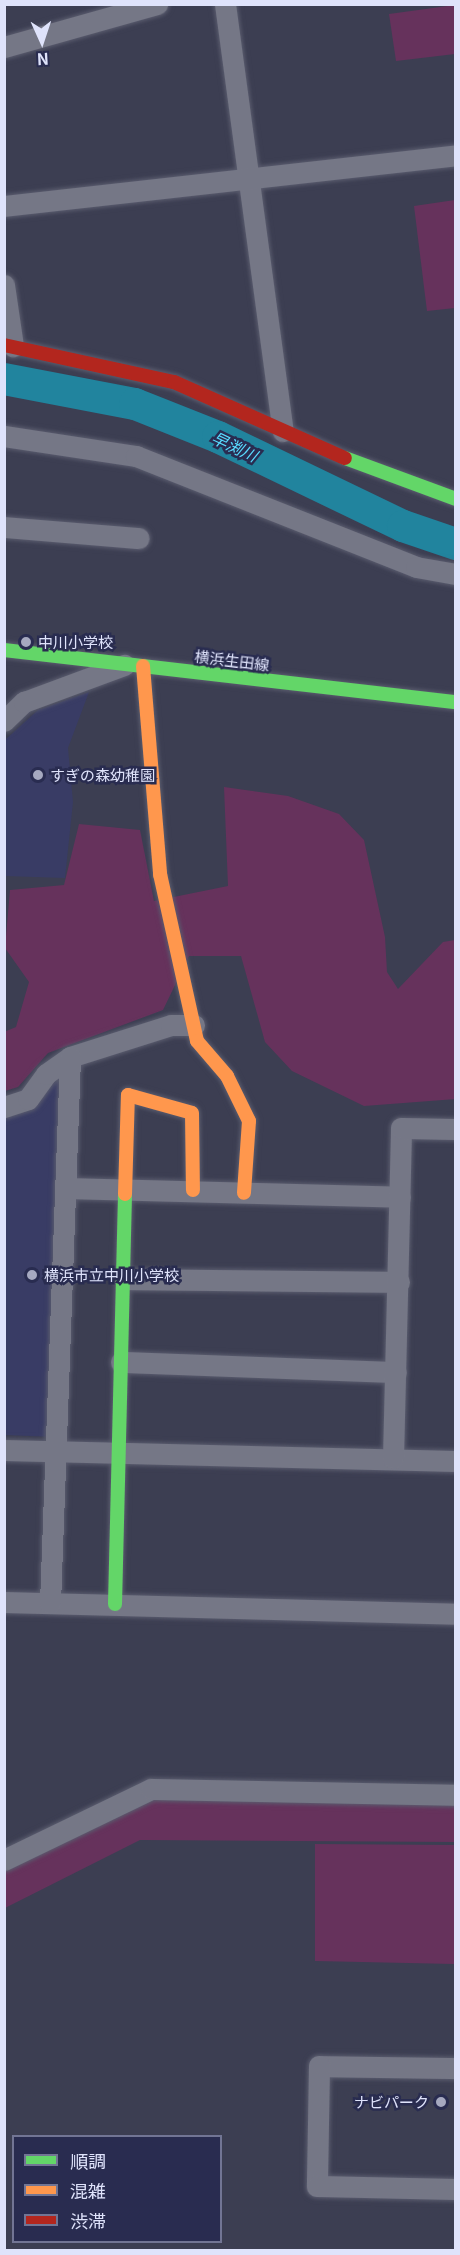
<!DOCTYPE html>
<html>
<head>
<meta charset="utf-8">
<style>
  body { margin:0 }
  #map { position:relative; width:460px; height:2255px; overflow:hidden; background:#3c3e52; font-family:Georgia,"Noto Sans JP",serif }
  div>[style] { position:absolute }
  .built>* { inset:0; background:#393c65 }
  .green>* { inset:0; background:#66325c }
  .river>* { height:32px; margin:-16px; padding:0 16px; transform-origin:16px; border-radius:16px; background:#21849e }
  .roads { filter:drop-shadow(0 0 2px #5a5c6e) drop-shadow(0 0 2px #5a5c6e) }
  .street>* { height:21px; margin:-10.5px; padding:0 10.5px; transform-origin:10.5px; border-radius:10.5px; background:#757786 }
  .fast>* { height:14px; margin:-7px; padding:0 7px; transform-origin:7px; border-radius:7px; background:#63d668 }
  .slow>* { height:14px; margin:-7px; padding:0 7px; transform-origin:7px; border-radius:7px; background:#ff974d }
  .jam>* { height:14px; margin:-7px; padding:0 7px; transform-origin:7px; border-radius:7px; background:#b3261e }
  .dots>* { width:16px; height:16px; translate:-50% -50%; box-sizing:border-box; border:3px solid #292c50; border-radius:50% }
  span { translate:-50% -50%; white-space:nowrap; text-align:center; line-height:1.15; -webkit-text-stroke:5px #292c50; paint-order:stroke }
  .poi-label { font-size:15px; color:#dfe3fb }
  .left { translate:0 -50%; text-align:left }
  .right { translate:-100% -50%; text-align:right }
  .street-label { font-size:15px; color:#dfe3fb }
  .water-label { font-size:16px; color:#58dbfe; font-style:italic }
  .frame { position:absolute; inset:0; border:6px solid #dfe3fb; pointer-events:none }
  .legend { position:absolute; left:12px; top:2135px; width:210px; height:108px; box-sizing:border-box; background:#292c50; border:2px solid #727594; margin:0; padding:8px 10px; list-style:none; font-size:18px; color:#dfe3fb }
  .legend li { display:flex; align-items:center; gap:12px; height:30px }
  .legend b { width:30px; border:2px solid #727594 }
  .north { position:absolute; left:12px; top:12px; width:60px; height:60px; -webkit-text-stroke:4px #292c50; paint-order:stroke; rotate:177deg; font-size:16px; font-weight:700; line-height:24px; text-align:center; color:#dfe3fb }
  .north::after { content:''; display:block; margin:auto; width:21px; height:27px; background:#dfe3fb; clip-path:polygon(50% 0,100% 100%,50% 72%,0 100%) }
</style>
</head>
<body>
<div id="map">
  <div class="built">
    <div style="clip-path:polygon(89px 692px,68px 748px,73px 802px,65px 878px,5px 876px,5px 740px,38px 710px)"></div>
    <div style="clip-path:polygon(64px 1071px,54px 1437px,5px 1435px,5px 1114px)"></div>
  </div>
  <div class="green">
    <div style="clip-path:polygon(455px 5px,455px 54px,396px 61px,389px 14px)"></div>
    <div style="clip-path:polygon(455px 200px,455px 308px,427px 311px,414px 206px)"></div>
    <div style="clip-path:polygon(224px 787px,288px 796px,339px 814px,364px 840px,385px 937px,387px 972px,398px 989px,443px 942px,455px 940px,456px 1099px,364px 1106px,292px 1071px,265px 1042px,241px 956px,189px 956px,163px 1010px,48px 1053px,18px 1087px,5px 1091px,4px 1032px,16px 1027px,29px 982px,5px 948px,10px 890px,64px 885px,79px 824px,140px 830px,154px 901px,228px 886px)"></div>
    <div style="clip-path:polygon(155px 1797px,455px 1799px,455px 1842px,140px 1840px,5px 1908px,4px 1868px)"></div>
    <div style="clip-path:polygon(315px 1844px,454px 1845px,454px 1964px,315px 1961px)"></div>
  </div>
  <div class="river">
    <div style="left:4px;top:379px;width:133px;rotate:10.8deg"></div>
    <div style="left:135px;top:404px;width:89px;rotate:21.7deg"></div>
    <div style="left:218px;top:437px;width:205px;rotate:25.7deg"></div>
    <div style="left:403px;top:526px;width:56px;rotate:18.8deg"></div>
  </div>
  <div class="roads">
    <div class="street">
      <div style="left:225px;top:4px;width:431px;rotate:82.3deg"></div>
      <div style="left:4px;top:47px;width:159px;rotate:-15.7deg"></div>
      <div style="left:4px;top:206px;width:455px;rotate:-6.4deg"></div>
      <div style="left:4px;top:285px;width:62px;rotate:81.6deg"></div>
      <div style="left:4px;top:436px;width:134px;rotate:8.6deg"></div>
      <div style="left:136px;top:456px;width:301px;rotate:21.6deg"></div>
      <div style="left:416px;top:567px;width:41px;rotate:9.9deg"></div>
      <div style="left:4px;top:527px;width:135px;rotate:4.7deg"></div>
      <div style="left:4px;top:721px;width:28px;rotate:-44deg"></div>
      <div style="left:24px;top:702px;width:107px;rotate:-20.3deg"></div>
      <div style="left:4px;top:1107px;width:25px;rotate:-18deg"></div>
      <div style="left:28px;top:1099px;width:31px;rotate:-54deg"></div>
      <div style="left:46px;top:1074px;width:29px;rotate:-35deg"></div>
      <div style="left:70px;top:1057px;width:106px;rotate:-17.6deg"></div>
      <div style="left:171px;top:1025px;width:23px"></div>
      <div style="left:66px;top:1188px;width:334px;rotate:1.5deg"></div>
      <div style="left:125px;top:1279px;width:274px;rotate:0.6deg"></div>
      <div style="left:121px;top:1362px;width:275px;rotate:2.1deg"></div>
      <div style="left:4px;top:1450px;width:452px;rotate:1.4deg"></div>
      <div style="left:393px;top:1458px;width:330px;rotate:-88.6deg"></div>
      <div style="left:401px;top:1128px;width:55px;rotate:1deg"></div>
      <div style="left:4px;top:1602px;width:452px;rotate:1.5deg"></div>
      <div style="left:50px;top:1603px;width:546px;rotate:-87.9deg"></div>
      <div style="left:4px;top:1860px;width:163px;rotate:-25.8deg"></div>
      <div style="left:151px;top:1789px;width:305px;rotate:1.1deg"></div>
      <div style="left:456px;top:2068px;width:137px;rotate:-179.2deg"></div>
      <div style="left:319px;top:2066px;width:120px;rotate:91deg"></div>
      <div style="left:317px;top:2186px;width:139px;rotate:1.2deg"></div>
    </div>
    <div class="fast">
      <div style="left:345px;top:458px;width:118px;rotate:20.3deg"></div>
      <div style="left:4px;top:650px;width:455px;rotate:6.6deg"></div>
      <div style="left:115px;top:1604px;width:410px;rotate:-88.6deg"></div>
    </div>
    <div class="slow">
      <div style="left:143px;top:666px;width:209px;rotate:85.3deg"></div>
      <div style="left:160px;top:874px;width:171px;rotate:77.5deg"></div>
      <div style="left:197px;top:1041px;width:46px;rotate:49.4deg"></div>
      <div style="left:227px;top:1076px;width:50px;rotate:63.9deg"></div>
      <div style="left:249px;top:1121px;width:72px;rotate:94deg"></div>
      <div style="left:125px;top:1194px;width:99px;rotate:-88.3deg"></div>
      <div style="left:128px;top:1095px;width:66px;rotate:15.7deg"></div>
      <div style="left:192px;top:1113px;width:77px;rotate:89.3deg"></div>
    </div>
    <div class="jam">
      <div style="left:4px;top:345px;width:174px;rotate:12.3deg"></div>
      <div style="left:174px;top:382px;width:187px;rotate:24deg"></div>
    </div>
  </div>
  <div class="dots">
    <div style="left:26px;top:642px;background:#a6a9c0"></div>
    <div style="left:38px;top:775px;background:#a6a9c0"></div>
    <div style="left:32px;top:1275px;background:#a6a9c0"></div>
    <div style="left:441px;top:2102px;background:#a6a9c0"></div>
  </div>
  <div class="poi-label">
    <span class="left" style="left:38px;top:642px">中川小学校</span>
    <span class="left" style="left:50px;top:775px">すぎの森幼稚園</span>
    <span class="left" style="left:44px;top:1275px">横浜市立中川小学校</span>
    <span class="right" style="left:429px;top:2102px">ナビパーク</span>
  </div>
  <div class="street-label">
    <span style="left:232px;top:660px;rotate:7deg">横浜生田線</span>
  </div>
  <div class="water-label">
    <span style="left:235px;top:446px;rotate:25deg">早渕川</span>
  </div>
  <div class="frame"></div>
  <ul class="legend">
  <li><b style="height:8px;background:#63d668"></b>順調</li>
  <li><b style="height:8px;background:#ff974d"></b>混雑</li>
  <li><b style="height:8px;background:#b3261e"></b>渋滞</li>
  </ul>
  <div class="north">N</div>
</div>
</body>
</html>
